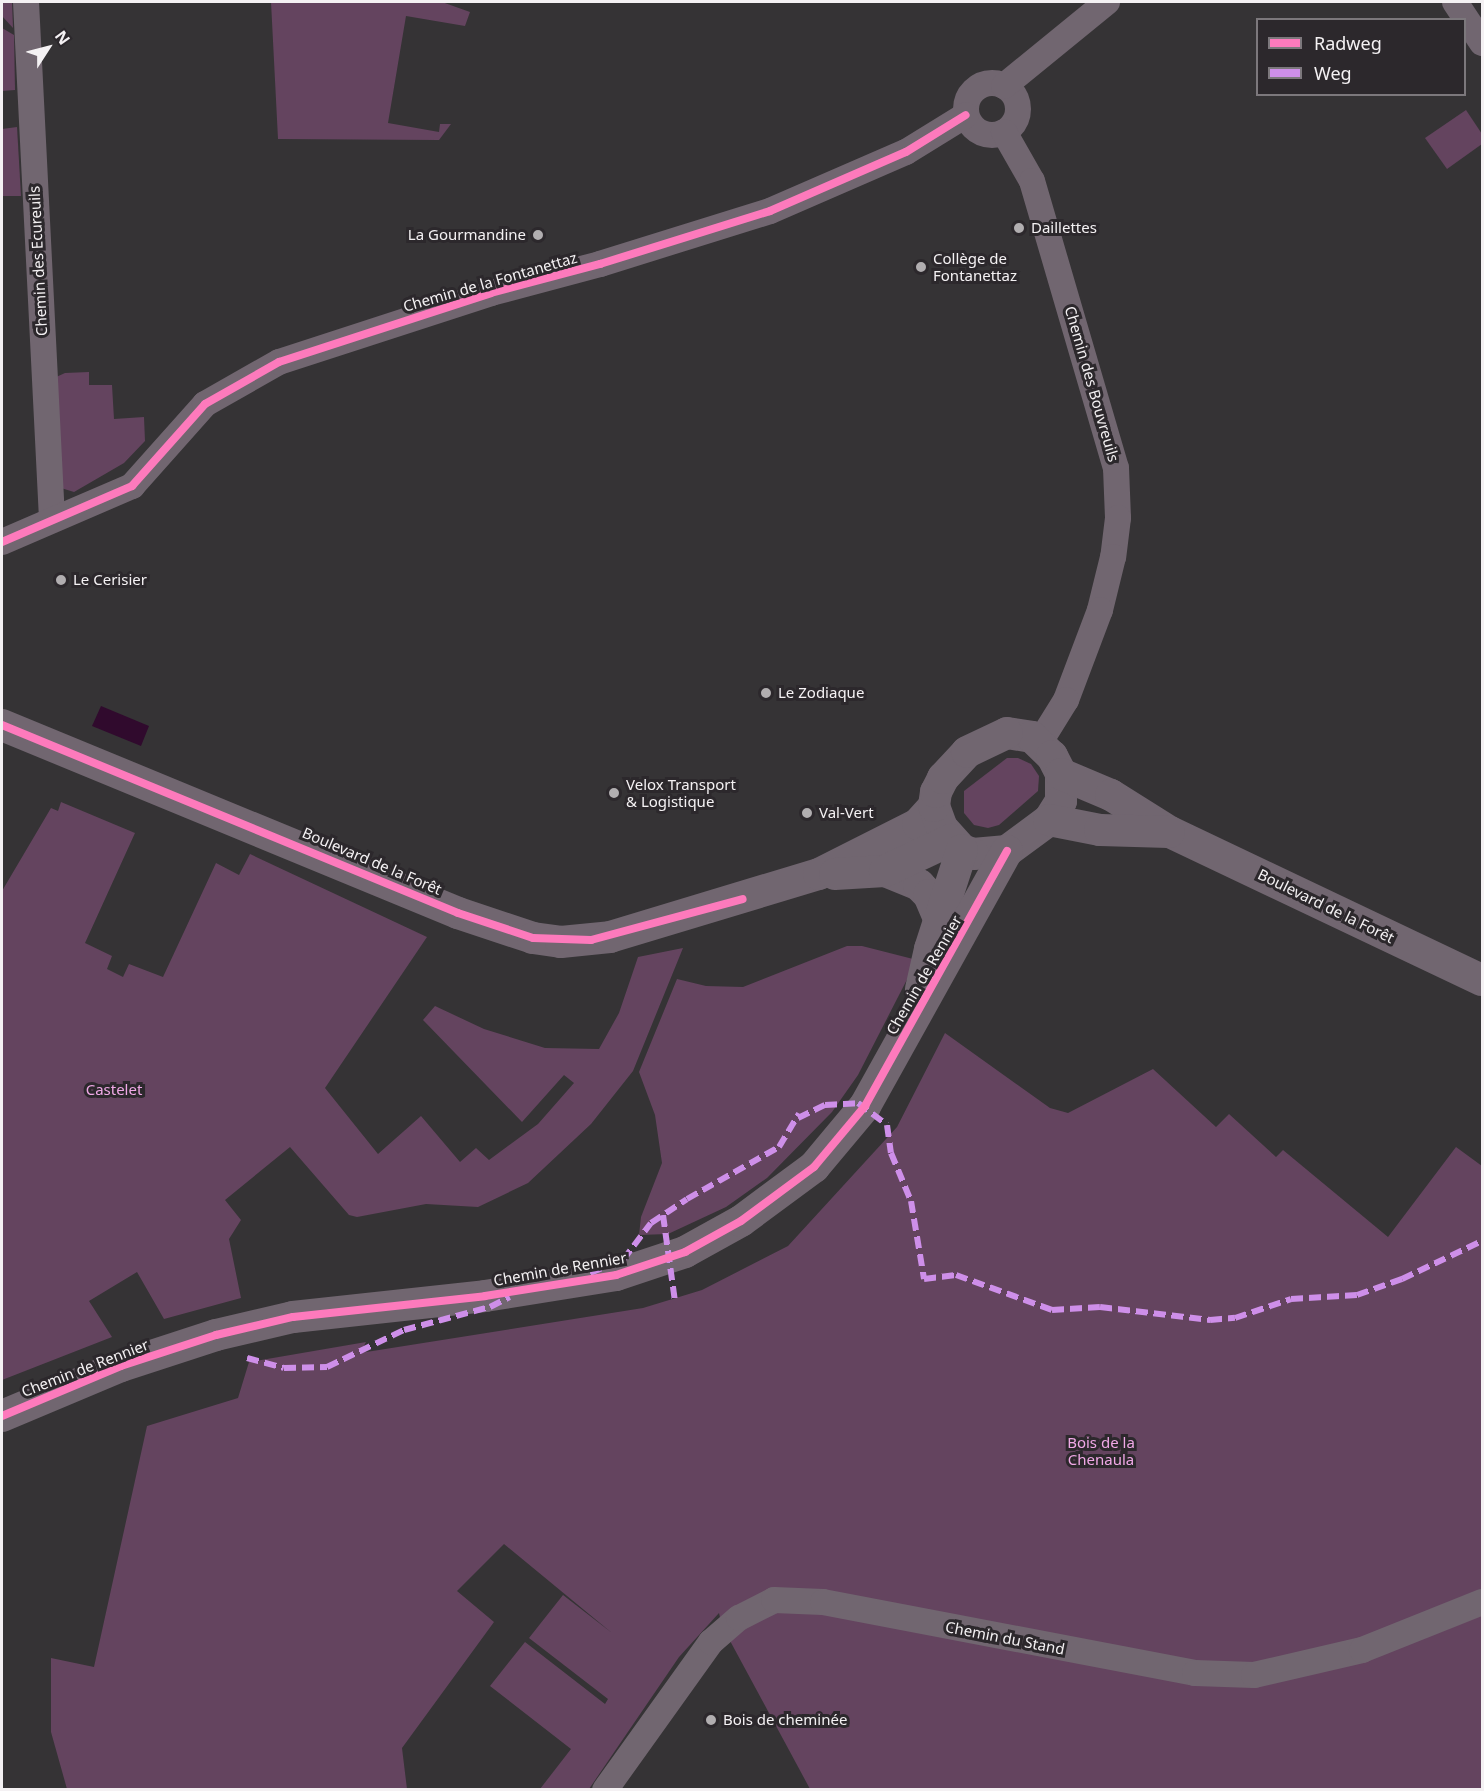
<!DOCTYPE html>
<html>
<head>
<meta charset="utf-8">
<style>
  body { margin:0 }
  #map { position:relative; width:1484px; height:1791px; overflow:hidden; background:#353335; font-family:"Noto Sans",sans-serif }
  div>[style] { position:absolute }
  .green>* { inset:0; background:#64445f }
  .water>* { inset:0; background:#300a2d }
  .minor>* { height:26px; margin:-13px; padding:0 13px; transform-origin:13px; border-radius:13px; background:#716670 }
  .minor>.ring { margin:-13px; padding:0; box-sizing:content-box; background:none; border:26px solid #716670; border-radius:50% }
  .tertiary>* { height:32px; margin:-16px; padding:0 16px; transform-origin:16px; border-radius:16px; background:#716670 }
  .quiet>* { height:6px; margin-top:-3px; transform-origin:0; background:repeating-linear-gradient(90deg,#ce8fe9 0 12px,transparent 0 18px) }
  .cycleway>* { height:8px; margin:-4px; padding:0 4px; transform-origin:4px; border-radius:4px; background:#fd7abc }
  .dots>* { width:16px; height:16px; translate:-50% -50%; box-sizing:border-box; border:3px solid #2c282c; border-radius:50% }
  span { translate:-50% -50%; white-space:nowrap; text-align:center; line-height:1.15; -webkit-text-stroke:6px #2c282c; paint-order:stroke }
  .poi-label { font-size:15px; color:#f4f1f3 }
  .left { translate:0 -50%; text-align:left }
  .right { translate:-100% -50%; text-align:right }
  .street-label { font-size:15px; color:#f4f1f3 }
  .park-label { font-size:15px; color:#f0a8e6 }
  .frame { position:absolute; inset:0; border:3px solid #f4f1f3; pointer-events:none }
  .legend { position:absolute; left:1256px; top:18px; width:210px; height:78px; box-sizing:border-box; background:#2c282c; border:2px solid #7c787c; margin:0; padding:8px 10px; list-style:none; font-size:18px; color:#f4f1f3 }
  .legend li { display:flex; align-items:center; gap:12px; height:30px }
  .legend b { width:30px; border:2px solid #7c787c }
  .north { position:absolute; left:18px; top:18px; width:60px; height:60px; -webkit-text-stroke:4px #2c282c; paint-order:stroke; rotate:54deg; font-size:16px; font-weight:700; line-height:24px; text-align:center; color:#f4f1f3 }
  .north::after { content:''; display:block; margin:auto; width:21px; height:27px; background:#f4f1f3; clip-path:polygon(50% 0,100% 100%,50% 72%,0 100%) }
</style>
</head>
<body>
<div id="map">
  <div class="green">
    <div style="clip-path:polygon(2px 2px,12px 2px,13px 28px,2px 16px)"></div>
    <div style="clip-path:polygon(271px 2px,442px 2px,470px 12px,465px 26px,406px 16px,388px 123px,439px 132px,440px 124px,451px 124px,439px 140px,278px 139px)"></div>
    <div style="clip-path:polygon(2px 28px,14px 35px,15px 90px,2px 91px)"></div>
    <div style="clip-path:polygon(1466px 110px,1482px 134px,1482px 144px,1447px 169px,1425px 138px)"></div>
    <div style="clip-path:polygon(17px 127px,21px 196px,2px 196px,2px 129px)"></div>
    <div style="clip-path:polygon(89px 372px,89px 385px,112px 385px,114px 419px,144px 417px,145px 441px,124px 463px,74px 492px,61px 488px,54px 378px,65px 373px)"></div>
    <div style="clip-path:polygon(1007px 758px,1018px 758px,1031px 764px,1039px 776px,1038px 791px,999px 825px,988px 828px,974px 825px,964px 813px,964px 791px)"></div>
    <div style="clip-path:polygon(61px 802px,135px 833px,85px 943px,112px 956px,107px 969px,123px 977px,129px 964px,163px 977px,216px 863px,239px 875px,250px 854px,427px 937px,325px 1088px,378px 1154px,421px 1116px,460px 1162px,476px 1148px,489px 1160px,538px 1124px,574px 1083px,564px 1075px,522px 1122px,423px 1020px,435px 1006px,484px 1029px,545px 1048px,599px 1049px,619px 1013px,638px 957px,683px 948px,633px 1071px,591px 1124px,528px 1183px,478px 1207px,426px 1204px,357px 1217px,349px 1215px,290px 1147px,225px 1200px,241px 1220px,229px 1239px,241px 1298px,164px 1319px,137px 1272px,89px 1301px,112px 1337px,2px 1380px,2px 891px,51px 808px,58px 811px)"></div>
    <div style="clip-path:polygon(847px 946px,862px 946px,917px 960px,858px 1075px,832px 1112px,767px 1178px,726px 1207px,668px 1234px,639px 1235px,641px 1217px,662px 1163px,655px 1115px,639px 1072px,677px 979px,706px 986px,743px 987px)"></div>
    <div style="clip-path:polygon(945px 1033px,1050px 1108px,1068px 1113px,1153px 1069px,1216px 1127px,1229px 1114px,1276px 1157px,1283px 1150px,1388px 1237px,1456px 1147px,1482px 1166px,1482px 1789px,810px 1789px,722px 1626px,719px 1613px,679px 1657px,589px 1789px,540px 1789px,571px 1749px,490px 1686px,525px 1642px,605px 1704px,608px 1699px,529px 1638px,563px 1595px,612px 1633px,504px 1544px,457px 1591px,494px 1622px,402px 1748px,407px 1789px,67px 1789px,51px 1732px,51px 1658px,94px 1667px,147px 1426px,238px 1398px,249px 1362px,366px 1342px,360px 1353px,643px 1308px,702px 1290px,788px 1246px,897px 1127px)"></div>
  </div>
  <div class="water">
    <div style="clip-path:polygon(101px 706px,149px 726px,141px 746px,92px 726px)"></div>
  </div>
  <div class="minor">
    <div style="left:26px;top:2px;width:518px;rotate:87.12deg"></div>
    <div style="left:1455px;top:2px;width:49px;rotate:56.6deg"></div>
    <div class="ring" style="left:966px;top:83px;width:26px;height:26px"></div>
    <div style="left:1004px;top:86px;width:133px;rotate:-39.2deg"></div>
    <div style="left:1004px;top:132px;width:56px;rotate:60.3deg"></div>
    <div style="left:1032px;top:181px;width:299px;rotate:73.7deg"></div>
    <div style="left:1116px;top:468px;width:50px;rotate:87.7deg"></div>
    <div style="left:1118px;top:518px;width:39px;rotate:97deg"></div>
    <div style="left:1113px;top:557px;width:55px;rotate:103.8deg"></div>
    <div style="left:1100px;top:610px;width:96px;rotate:110.7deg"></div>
    <div style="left:1066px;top:700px;width:49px;rotate:121.8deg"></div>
    <div style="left:2px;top:542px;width:142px;rotate:-23.3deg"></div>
    <div style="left:132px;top:486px;width:110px;rotate:-48.3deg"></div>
    <div style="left:205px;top:404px;width:85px;rotate:-29.6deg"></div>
    <div style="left:279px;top:362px;width:223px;rotate:-18deg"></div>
    <div style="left:491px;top:293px;width:113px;rotate:-14.9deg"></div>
    <div style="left:600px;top:264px;width:178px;rotate:-17.3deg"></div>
    <div style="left:770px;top:211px;width:148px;rotate:-23.5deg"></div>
    <div style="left:906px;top:152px;width:70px;rotate:-31.7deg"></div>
    <div style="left:605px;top:1790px;width:182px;rotate:-54.4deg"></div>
    <div style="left:711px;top:1642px;width:37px;rotate:-41deg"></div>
    <div style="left:739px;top:1618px;width:39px;rotate:-27deg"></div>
    <div style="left:774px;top:1600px;width:49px;rotate:2.3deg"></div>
    <div style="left:823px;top:1602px;width:379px;rotate:10.8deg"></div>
    <div style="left:1195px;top:1673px;width:59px;rotate:1.9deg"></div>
    <div style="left:1254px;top:1675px;width:111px;rotate:-13deg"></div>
    <div style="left:1362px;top:1650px;width:129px;rotate:-21.8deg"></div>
  </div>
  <div class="tertiary">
    <div style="left:2px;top:725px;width:493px;rotate:22.4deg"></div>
    <div style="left:458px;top:913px;width:79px;rotate:18.4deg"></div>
    <div style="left:533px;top:938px;width:28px;rotate:8deg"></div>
    <div style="left:561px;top:942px;width:49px;rotate:-5.8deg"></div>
    <div style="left:610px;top:937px;width:218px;rotate:-16.8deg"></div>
    <div style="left:819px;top:874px;width:111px;rotate:-26.8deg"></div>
    <div style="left:918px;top:824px;width:24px;rotate:-48deg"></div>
    <div style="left:1007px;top:733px;width:25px;rotate:9deg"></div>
    <div style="left:1032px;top:737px;width:28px;rotate:44deg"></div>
    <div style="left:1052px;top:756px;width:20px;rotate:63deg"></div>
    <div style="left:1061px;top:774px;width:27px;rotate:90deg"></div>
    <div style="left:1061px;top:801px;width:22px;rotate:122deg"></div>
    <div style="left:1049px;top:820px;width:52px;rotate:143.6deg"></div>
    <div style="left:1007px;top:851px;width:34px;rotate:175deg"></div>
    <div style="left:973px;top:854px;width:12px;rotate:-160deg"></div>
    <div style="left:962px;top:850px;width:30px;rotate:-132deg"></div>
    <div style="left:942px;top:828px;width:23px;rotate:-110deg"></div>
    <div style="left:934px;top:806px;width:14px;rotate:-82deg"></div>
    <div style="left:936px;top:792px;width:16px;rotate:-63deg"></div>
    <div style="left:943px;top:778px;width:35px;rotate:-47deg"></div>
    <div style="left:967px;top:752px;width:44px;rotate:-25.4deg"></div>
    <div style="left:1061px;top:774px;width:54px;rotate:22.8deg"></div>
    <div style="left:1111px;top:795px;width:70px;rotate:32.1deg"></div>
    <div style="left:1170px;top:832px;width:345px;rotate:25.4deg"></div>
    <div style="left:1049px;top:820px;width:52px;rotate:11.1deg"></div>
    <div style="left:1100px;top:830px;width:69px;rotate:1.7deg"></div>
    <div style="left:885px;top:871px;width:37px;rotate:22deg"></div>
    <div style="left:919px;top:885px;width:14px;rotate:45deg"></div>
    <div style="left:929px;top:895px;width:28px;rotate:67deg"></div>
    <div style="left:835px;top:874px;width:50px;rotate:-3.4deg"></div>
    <div style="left:885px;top:871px;width:73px;rotate:-25.2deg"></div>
    <div style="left:921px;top:989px;width:41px;rotate:-77.3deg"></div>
    <div style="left:930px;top:949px;width:104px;rotate:-72.1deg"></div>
    <div style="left:2px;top:1416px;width:129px;rotate:-22.8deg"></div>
    <div style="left:121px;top:1366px;width:100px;rotate:-18.1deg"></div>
    <div style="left:216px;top:1335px;width:79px;rotate:-13.2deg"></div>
    <div style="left:293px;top:1317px;width:193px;rotate:-6.2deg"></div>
    <div style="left:485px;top:1296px;width:133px;rotate:-9.1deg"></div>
    <div style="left:616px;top:1275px;width:73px;rotate:-18.4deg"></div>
    <div style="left:685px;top:1252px;width:64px;rotate:-29deg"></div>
    <div style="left:741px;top:1221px;width:91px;rotate:-36.5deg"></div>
    <div style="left:814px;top:1167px;width:80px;rotate:-50.1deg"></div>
    <div style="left:865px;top:1106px;width:292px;rotate:-60.9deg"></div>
  </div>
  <div class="quiet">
    <div style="left:798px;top:1118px;width:30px;rotate:-26deg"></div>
    <div style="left:825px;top:1105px;width:33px;rotate:-3deg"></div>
    <div style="left:858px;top:1103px;width:36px;rotate:37deg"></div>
    <div style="left:887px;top:1125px;width:28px;rotate:82deg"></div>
    <div style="left:891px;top:1153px;width:52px;rotate:67.4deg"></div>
    <div style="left:911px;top:1201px;width:79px;rotate:80.5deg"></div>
    <div style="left:924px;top:1279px;width:32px;rotate:-7deg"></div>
    <div style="left:956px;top:1275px;width:102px;rotate:20deg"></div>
    <div style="left:1052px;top:1310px;width:48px;rotate:-3.6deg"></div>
    <div style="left:1100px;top:1307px;width:111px;rotate:6.7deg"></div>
    <div style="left:1210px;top:1320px;width:25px;rotate:-5deg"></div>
    <div style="left:1235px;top:1318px;width:59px;rotate:-18.7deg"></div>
    <div style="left:1291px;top:1299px;width:66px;rotate:-3.5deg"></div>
    <div style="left:1357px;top:1295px;width:48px;rotate:-19.6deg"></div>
    <div style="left:1402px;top:1279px;width:89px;rotate:-25.4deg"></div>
    <div style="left:663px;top:1215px;width:87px;rotate:82.1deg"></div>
    <div style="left:590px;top:1273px;width:35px;rotate:-22deg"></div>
    <div style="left:623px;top:1260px;width:46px;rotate:-52.9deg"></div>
    <div style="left:651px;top:1223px;width:43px;rotate:-33.7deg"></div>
    <div style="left:687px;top:1199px;width:106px;rotate:-29.5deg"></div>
    <div style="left:779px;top:1147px;width:39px;rotate:-59deg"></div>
    <div style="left:247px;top:1358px;width:38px;rotate:15deg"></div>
    <div style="left:284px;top:1368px;width:43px;rotate:-1.3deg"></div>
    <div style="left:327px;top:1367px;width:85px;rotate:-25.7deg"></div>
    <div style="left:404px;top:1330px;width:89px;rotate:-15deg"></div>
    <div style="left:490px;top:1307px;width:22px;rotate:-27deg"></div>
  </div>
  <div class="cycleway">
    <div style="left:2px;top:542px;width:142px;rotate:-23.3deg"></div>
    <div style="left:132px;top:486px;width:110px;rotate:-48.3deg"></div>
    <div style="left:205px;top:404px;width:85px;rotate:-29.6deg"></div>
    <div style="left:279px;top:362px;width:223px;rotate:-18deg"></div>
    <div style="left:491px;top:293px;width:113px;rotate:-14.9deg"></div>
    <div style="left:600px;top:264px;width:178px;rotate:-17.3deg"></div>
    <div style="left:770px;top:211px;width:148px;rotate:-23.5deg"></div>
    <div style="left:906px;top:152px;width:70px;rotate:-31.7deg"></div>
    <div style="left:2px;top:725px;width:493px;rotate:22.4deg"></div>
    <div style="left:458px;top:913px;width:79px;rotate:18.4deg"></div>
    <div style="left:533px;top:938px;width:58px;rotate:2deg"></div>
    <div style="left:591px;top:940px;width:157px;rotate:-15.1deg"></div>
    <div style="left:2px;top:1416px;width:129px;rotate:-22.8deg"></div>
    <div style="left:121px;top:1366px;width:100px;rotate:-18.1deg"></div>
    <div style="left:216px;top:1335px;width:79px;rotate:-13.2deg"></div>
    <div style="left:293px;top:1317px;width:193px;rotate:-6.2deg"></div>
    <div style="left:485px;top:1296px;width:133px;rotate:-9.1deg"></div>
    <div style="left:616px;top:1275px;width:73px;rotate:-18.4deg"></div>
    <div style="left:685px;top:1252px;width:64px;rotate:-29deg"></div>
    <div style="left:741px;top:1221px;width:91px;rotate:-36.5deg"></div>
    <div style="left:814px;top:1167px;width:80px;rotate:-50.1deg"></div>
    <div style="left:865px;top:1106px;width:292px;rotate:-60.9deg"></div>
  </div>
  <div class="dots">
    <div style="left:1019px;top:228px;background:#b1aeb0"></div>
    <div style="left:538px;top:235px;background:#b1aeb0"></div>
    <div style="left:921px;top:267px;background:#b1aeb0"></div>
    <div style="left:61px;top:580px;background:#b1aeb0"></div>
    <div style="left:766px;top:693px;background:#b1aeb0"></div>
    <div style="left:614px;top:793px;background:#b1aeb0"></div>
    <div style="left:807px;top:813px;background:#b1aeb0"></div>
    <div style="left:711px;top:1720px;background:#b1aeb0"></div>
  </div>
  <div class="poi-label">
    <span class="left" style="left:1031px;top:228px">Daillettes</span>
    <span class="right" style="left:526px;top:235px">La Gourmandine</span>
    <span class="left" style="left:933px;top:267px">Collège de<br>Fontanettaz</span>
    <span class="left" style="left:73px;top:580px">Le Cerisier</span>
    <span class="left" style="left:778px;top:693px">Le Zodiaque</span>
    <span class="left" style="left:626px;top:793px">Velox Transport<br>&amp; Logistique</span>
    <span class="left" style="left:819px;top:813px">Val-Vert</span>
    <span class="left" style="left:723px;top:1720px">Bois de cheminée</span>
  </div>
  <div class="street-label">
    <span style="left:38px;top:261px;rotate:-93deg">Chemin des Ecureuils</span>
    <span style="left:490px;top:282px;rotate:-16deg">Chemin de la Fontanettaz</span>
    <span style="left:1092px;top:384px;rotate:74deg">Chemin des Bouvreuils</span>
    <span style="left:372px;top:861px;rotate:23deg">Boulevard de la Forêt</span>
    <span style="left:1326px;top:906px;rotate:26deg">Boulevard de la Forêt</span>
    <span style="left:924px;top:975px;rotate:-60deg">Chemin de Rennier</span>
    <span style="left:560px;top:1269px;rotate:-10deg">Chemin de Rennier</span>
    <span style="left:85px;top:1368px;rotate:-21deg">Chemin de Rennier</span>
    <span style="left:1005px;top:1638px;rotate:11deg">Chemin du Stand</span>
  </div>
  <div class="park-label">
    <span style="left:114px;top:1090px">Castelet</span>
    <span style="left:1101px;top:1451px">Bois de la<br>Chenaula</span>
  </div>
  <div class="frame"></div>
  <ul class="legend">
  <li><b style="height:8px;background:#fd7abc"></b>Radweg</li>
  <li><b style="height:8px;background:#ce8fe9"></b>Weg</li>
  </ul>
  <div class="north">N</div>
</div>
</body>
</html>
